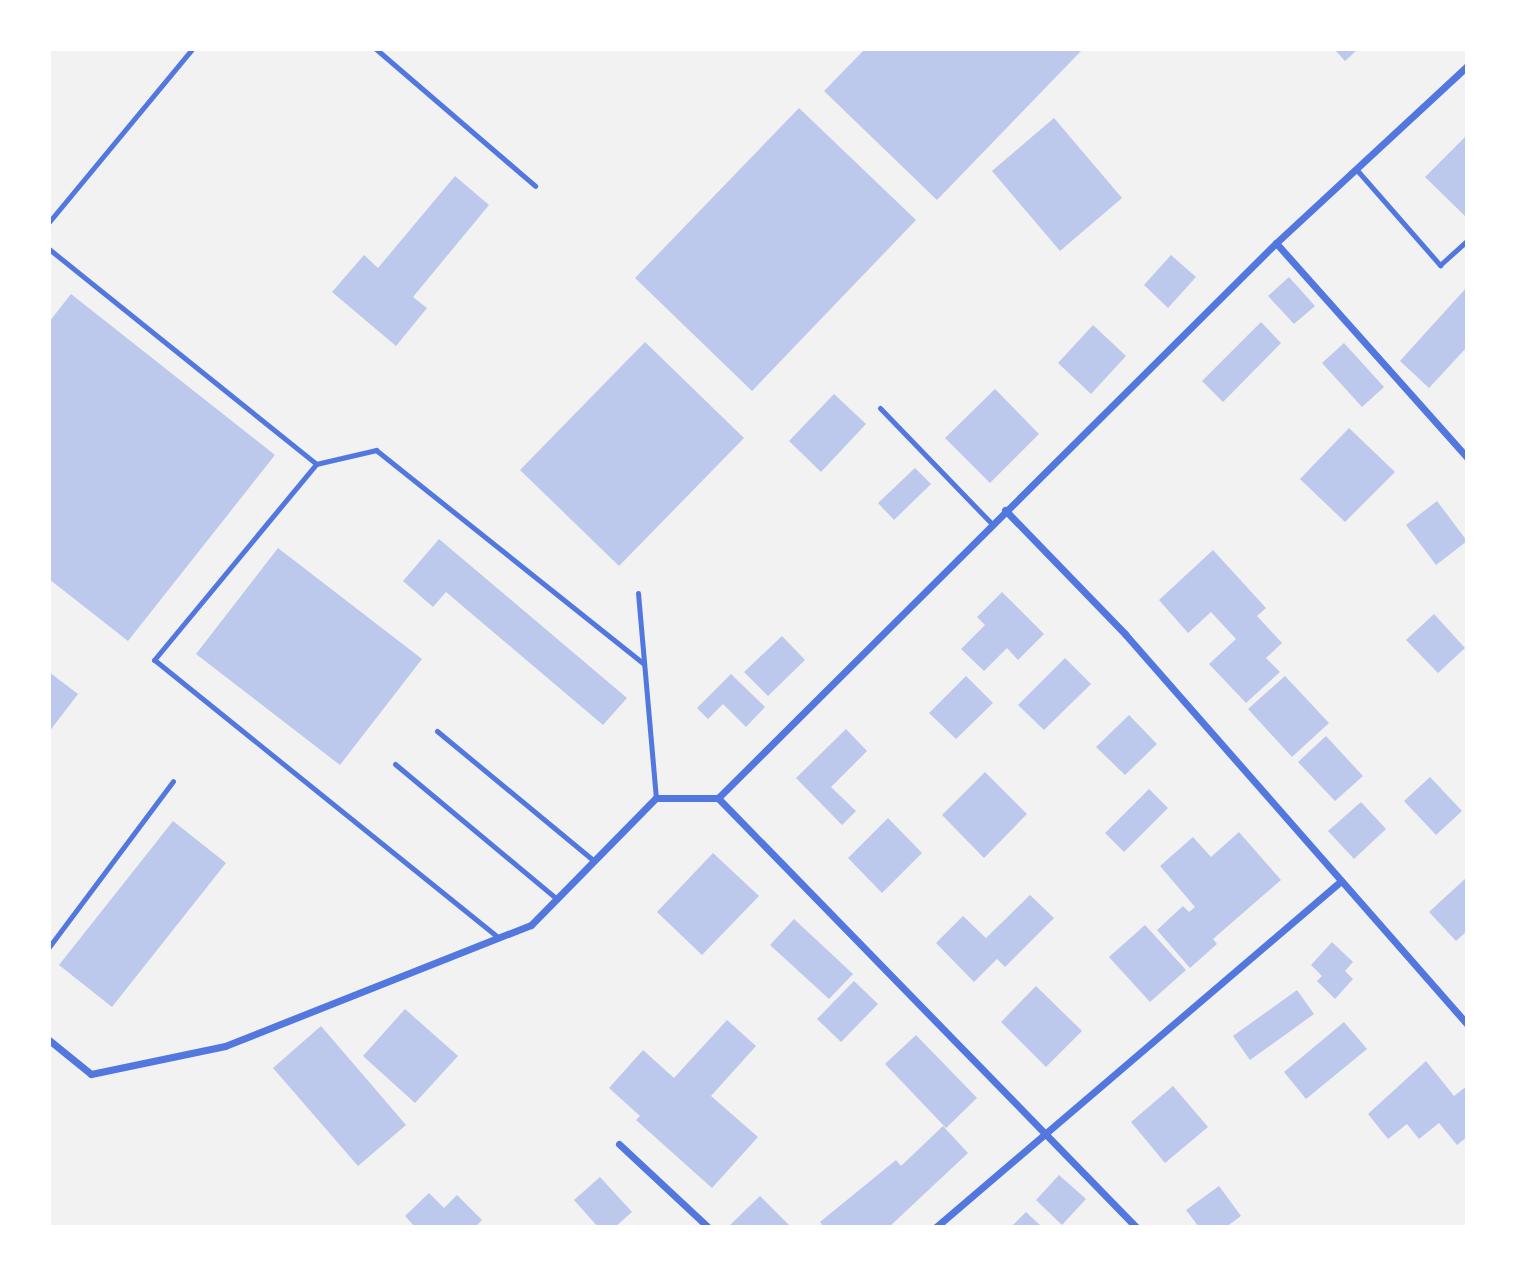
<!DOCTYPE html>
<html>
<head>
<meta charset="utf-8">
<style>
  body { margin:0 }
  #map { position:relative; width:1516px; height:1276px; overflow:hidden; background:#f2f2f2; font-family:"Open Sans",sans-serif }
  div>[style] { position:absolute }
  .building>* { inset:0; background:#bdc9ec }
  .service>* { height:5px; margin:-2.5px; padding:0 2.5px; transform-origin:2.5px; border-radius:2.5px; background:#5277de }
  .minor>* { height:7px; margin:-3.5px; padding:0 3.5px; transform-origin:3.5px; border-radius:3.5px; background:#5277de }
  span { translate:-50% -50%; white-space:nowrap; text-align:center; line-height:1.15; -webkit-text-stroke:5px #fff; paint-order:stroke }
  .frame { position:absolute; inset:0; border:51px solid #fff; pointer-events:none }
</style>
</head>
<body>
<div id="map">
  <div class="building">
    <div style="clip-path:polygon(865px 49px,1083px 49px,937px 200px,824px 91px)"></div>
    <div style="clip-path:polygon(1334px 49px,1358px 49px,1345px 61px)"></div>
    <div style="clip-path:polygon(799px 108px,916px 220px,752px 391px,635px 278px)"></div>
    <div style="clip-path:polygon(1054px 118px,1122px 198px,1060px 251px,992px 171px)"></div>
    <div style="clip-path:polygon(1467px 135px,1467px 218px,1425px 177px)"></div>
    <div style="clip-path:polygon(455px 176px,489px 205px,413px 297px,427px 308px,396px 346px,332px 292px,364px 255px,378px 268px)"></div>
    <div style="clip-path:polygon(1171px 255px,1196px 277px,1168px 308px,1144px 285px)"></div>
    <div style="clip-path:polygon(1289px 277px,1315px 306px,1294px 324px,1268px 296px)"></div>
    <div style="clip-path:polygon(1467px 287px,1467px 347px,1429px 388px,1400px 361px)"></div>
    <div style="clip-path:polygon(71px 294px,275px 455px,128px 641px,49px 579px,49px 322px)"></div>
    <div style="clip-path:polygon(1261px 322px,1281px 343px,1223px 402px,1202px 381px)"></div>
    <div style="clip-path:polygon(1093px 325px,1126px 356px,1091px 394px,1058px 363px)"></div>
    <div style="clip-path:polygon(645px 342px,744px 438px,619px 566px,520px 470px)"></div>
    <div style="clip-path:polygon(1344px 343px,1384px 387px,1362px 407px,1322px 363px)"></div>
    <div style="clip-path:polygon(995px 389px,1039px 434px,990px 483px,945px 438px)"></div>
    <div style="clip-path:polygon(834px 394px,866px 424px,821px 472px,789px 441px)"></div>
    <div style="clip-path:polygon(1349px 428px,1395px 472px,1345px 522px,1300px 479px)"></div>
    <div style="clip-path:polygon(915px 468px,931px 484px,894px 520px,878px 503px)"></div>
    <div style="clip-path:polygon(1437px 501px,1467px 541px,1436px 565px,1406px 525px)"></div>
    <div style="clip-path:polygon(439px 539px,627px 698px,603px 725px,446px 592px,433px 607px,403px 581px)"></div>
    <div style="clip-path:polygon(278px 548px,422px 659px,340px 765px,196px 654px)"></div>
    <div style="clip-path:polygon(1213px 550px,1266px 608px,1257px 616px,1282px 643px,1266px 658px,1280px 672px,1246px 703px,1209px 664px,1236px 639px,1211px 612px,1188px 633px,1159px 600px)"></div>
    <div style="clip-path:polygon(1002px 592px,1044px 634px,1018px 660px,1007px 648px,984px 671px,961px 649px,985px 625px,977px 617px)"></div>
    <div style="clip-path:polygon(1434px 614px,1465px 648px,1438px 673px,1406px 640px)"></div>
    <div style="clip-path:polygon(782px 636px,805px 660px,768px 696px,744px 672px)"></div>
    <div style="clip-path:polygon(1065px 658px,1091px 684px,1044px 730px,1018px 705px)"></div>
    <div style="clip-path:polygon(49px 672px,78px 694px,49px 732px)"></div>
    <div style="clip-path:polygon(731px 674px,765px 707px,746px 727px,723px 704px,708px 719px,697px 708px)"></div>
    <div style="clip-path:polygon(966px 676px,993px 703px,956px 739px,929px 713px)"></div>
    <div style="clip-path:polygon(1285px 676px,1329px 723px,1292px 757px,1248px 709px)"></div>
    <div style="clip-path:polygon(1129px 715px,1157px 744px,1125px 775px,1096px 747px)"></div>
    <div style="clip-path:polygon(846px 729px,867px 751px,831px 787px,856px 811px,842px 825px,796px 778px)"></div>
    <div style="clip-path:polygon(1326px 736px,1363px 776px,1335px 801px,1298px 762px)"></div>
    <div style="clip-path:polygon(985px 772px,1027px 814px,984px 858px,942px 815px)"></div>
    <div style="clip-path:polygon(1430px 777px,1462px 811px,1436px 835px,1404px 801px)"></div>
    <div style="clip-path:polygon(1149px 789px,1168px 808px,1124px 852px,1105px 833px)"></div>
    <div style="clip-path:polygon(1361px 802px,1386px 829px,1354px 859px,1328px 831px)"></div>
    <div style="clip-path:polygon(888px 818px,922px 853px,882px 893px,848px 858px)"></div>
    <div style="clip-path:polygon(173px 821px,226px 863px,112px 1007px,59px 965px)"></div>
    <div style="clip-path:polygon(1239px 832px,1281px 880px,1213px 939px,1217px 944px,1190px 968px,1157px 930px,1183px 906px,1189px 912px,1195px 907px,1160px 866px,1193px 837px,1211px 857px)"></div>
    <div style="clip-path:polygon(713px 853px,759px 896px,702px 955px,657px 912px)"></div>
    <div style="clip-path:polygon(1467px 877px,1467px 931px,1456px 941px,1429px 912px)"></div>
    <div style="clip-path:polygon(1030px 895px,1054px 918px,1005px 967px,997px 959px,974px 982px,936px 943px,963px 916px,986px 938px)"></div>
    <div style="clip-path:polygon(794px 919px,853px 974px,829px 999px,770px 945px)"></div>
    <div style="clip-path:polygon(1145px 925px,1186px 970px,1150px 1002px,1109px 957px)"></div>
    <div style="clip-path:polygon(1332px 942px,1353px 962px,1345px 971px,1353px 979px,1335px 999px,1317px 981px,1322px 976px,1311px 965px)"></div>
    <div style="clip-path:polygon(854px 981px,878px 1004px,841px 1042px,817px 1019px)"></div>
    <div style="clip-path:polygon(1036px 986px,1082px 1031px,1046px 1067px,1001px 1022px)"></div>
    <div style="clip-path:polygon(1297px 990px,1314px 1014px,1250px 1060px,1233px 1036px)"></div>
    <div style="clip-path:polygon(405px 1009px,458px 1056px,415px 1103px,363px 1056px)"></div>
    <div style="clip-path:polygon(727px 1020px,756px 1046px,711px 1096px,758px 1137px,712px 1188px,636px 1120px,640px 1116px,609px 1088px,643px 1050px,674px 1078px)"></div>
    <div style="clip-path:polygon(1344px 1022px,1367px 1049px,1306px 1099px,1284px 1072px)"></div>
    <div style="clip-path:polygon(321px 1026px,406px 1125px,358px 1166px,273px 1068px)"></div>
    <div style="clip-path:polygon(916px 1035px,977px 1098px,946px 1128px,885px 1064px)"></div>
    <div style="clip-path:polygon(1426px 1061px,1454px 1096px,1467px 1086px,1467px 1137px,1457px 1145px,1439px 1123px,1419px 1139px,1407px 1124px,1388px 1139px,1368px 1114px)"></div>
    <div style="clip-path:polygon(1173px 1086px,1208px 1127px,1165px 1163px,1131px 1122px)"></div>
    <div style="clip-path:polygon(943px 1126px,968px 1153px,889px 1227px,824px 1227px,820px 1222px,896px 1160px,901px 1166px)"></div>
    <div style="clip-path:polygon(1059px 1175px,1086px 1199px,1062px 1225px,1036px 1200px)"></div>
    <div style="clip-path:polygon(600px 1177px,632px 1212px,615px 1227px,598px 1227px,574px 1200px)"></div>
    <div style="clip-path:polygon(1219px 1186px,1241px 1216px,1226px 1227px,1199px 1227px,1186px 1210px)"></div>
    <div style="clip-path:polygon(429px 1193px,444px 1208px,457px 1195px,482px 1220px,475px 1227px,415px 1227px,405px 1216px)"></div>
    <div style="clip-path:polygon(760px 1196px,790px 1226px,789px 1227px,730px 1225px)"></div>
    <div style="clip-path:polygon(1026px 1212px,1042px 1227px,1011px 1227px)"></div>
  </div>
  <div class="service">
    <div style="left:376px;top:49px;width:210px;rotate:40.7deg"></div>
    <div style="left:1356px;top:169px;width:128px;rotate:48.8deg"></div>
    <div style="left:1440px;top:265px;width:36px;rotate:-42deg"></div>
    <div style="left:49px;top:222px;width:224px;rotate:-50.4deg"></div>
    <div style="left:49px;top:249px;width:343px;rotate:38.8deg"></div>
    <div style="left:880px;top:408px;width:160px;rotate:46deg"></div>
    <div style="left:638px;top:593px;width:206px;rotate:85deg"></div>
    <div style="left:437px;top:731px;width:204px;rotate:39.6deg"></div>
    <div style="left:395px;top:764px;width:211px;rotate:39.8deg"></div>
    <div style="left:499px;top:938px;width:443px;rotate:-141.1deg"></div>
    <div style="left:154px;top:660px;width:254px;rotate:-50.4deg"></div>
    <div style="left:316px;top:464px;width:62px;rotate:-13.1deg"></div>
    <div style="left:376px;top:450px;width:343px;rotate:38.6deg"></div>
    <div style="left:49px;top:947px;width:207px;rotate:-53.2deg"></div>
  </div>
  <div class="minor">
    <div style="left:1276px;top:243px;width:287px;rotate:48.3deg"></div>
    <div style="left:1005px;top:510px;width:173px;rotate:45.9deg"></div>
    <div style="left:1125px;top:634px;width:519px;rotate:48.75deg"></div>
    <div style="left:718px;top:798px;width:599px;rotate:45.74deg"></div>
    <div style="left:49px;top:1040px;width:54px;rotate:39deg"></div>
    <div style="left:91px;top:1074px;width:137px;rotate:-11.8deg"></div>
    <div style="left:225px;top:1046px;width:329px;rotate:-21.6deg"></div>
    <div style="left:531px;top:925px;width:178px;rotate:-45.5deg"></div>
    <div style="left:656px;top:798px;width:62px"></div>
    <div style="left:718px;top:798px;width:787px;rotate:-44.85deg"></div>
    <div style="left:1276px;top:243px;width:260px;rotate:-42.8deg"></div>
    <div style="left:619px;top:1144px;width:122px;rotate:43deg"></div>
    <div style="left:936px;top:1227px;width:533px;rotate:-40.51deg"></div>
  </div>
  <div class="frame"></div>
</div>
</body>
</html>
